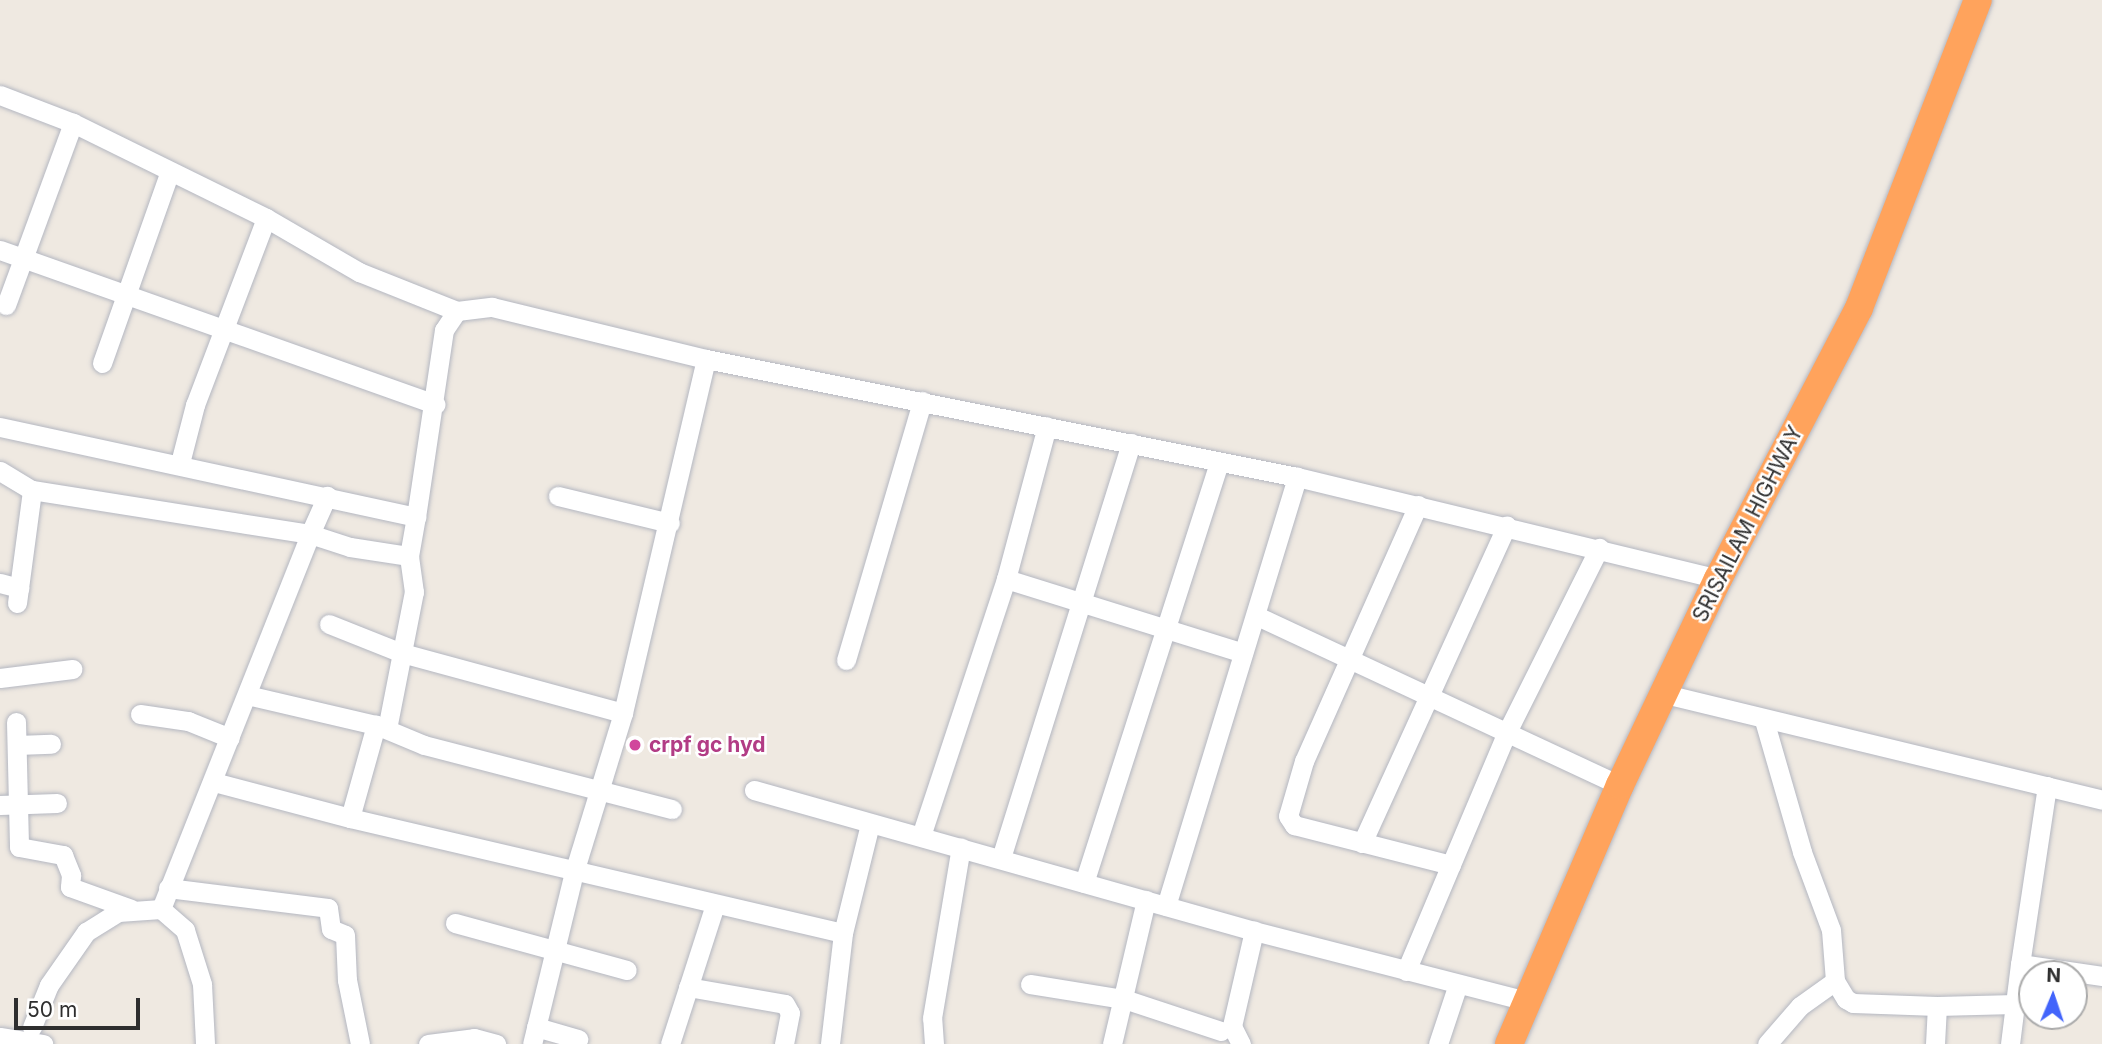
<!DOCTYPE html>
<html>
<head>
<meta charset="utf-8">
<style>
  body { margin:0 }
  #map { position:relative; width:2102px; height:1044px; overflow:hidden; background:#efe9e1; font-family:Inter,sans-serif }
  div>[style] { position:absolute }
  .roads { filter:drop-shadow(0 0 2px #b4b7c1) drop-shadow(0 0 2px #b4b7c1) }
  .minor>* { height:19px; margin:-9.5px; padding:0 9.5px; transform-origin:9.5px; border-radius:9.5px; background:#fff }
  .highway>* { height:28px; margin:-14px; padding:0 14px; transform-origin:14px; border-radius:14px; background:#ffa35c }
  .dots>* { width:19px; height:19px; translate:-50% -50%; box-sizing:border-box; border:4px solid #fff; border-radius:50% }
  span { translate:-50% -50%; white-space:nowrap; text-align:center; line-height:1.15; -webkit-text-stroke:5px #fff; paint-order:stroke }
  .street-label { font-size:21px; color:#2e2e2e }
  .hotel-label { font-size:21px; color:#b23c85; font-weight:700 }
  .left { translate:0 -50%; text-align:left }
  .north { position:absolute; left:2018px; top:960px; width:70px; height:70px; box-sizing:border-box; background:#fff; border:2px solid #ababab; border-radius:50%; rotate:2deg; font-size:19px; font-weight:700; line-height:28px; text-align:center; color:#2e2e2e }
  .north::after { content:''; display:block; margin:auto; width:24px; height:32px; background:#4264fb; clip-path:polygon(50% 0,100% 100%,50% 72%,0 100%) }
  .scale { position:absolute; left:14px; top:998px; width:126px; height:32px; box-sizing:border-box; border:4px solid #2e2e2e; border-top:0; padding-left:9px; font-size:21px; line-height:24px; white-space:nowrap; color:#2e2e2e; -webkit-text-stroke:5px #fff; paint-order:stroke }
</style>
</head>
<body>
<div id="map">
  <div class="roads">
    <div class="minor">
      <div style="left:0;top:95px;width:78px;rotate:21deg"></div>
      <div style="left:73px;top:123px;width:215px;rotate:26.2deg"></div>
      <div style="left:266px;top:218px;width:108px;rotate:30.1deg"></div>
      <div style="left:359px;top:272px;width:105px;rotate:21.7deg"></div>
      <div style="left:457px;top:311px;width:35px;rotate:-7deg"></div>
      <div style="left:492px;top:307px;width:220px;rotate:13.7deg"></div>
      <div style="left:706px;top:359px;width:364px;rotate:103.2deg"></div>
      <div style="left:623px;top:713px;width:166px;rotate:107.1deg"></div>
      <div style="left:574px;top:872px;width:177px;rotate:103.7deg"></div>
      <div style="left:0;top:250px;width:462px;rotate:19.5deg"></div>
      <div style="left:6px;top:305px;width:194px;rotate:-69.8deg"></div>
      <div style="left:706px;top:359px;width:603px;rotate:11.29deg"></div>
      <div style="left:1297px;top:477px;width:433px;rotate:13.6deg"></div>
      <div style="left:102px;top:363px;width:201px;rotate:-70.5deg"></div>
      <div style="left:0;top:427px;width:426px;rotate:12.2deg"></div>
      <div style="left:416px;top:517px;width:189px;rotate:-81.5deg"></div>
      <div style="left:444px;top:330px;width:23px;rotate:-56deg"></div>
      <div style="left:180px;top:463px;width:60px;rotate:-75.5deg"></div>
      <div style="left:195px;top:405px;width:200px;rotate:-69.2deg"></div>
      <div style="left:0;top:471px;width:37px;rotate:31deg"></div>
      <div style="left:32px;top:490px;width:281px;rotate:9deg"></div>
      <div style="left:310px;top:534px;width:42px;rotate:-65.9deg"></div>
      <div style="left:558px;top:496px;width:115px;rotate:13.6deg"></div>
      <div style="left:1418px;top:505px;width:280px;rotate:114deg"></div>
      <div style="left:1304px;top:761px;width:57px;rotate:106.2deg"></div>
      <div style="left:1288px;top:816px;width:11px;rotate:56deg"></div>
      <div style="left:1294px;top:825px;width:162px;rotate:14.3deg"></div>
      <div style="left:1006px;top:579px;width:248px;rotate:17.3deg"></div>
      <div style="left:0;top:583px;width:20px;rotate:15deg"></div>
      <div style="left:17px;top:603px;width:114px;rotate:-82.4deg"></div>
      <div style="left:1257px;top:616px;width:400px;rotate:25deg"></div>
      <div style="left:329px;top:624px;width:79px;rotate:21.7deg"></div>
      <div style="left:402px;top:653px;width:229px;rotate:15.2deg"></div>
      <div style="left:846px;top:660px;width:270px;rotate:-73.6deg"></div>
      <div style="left:0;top:678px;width:73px;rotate:-7.1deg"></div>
      <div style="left:1665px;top:694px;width:450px;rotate:13.6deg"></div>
      <div style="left:247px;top:695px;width:132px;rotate:13.1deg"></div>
      <div style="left:376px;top:725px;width:52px;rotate:22.6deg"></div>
      <div style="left:424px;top:745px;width:256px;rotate:14.5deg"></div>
      <div style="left:140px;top:714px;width:49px;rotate:8.3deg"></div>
      <div style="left:188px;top:721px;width:45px;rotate:22deg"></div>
      <div style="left:1764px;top:720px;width:137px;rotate:73.9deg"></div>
      <div style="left:1802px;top:852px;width:83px;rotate:69.6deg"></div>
      <div style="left:1831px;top:930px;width:51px;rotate:85.5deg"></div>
      <div style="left:1835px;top:981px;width:21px;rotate:59deg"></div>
      <div style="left:1846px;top:999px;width:8px;rotate:30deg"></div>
      <div style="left:1853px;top:1003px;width:84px;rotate:2deg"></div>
      <div style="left:1937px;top:1006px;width:78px;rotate:-1.5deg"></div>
      <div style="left:2015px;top:1004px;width:40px;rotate:-82.9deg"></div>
      <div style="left:16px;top:722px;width:125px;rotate:88.6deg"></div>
      <div style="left:19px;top:847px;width:45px;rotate:10.3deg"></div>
      <div style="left:63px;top:855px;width:22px;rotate:68deg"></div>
      <div style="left:71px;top:875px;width:12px;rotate:95deg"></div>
      <div style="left:70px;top:887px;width:65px;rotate:19.8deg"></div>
      <div style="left:387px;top:729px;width:140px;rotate:-78.9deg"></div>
      <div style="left:414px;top:592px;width:36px;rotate:-98deg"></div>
      <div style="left:17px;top:745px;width:34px;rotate:-2deg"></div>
      <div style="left:214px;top:782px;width:141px;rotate:14.8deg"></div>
      <div style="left:350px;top:818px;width:506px;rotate:13.13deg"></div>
      <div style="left:843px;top:933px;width:112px;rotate:96.7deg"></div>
      <div style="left:2047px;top:786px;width:180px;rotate:98.6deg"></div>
      <div style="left:2020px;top:964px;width:83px;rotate:8.3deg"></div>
      <div style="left:754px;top:790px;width:520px;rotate:15.75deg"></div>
      <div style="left:1254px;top:931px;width:281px;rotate:14.4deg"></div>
      <div style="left:0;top:805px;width:57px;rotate:-2deg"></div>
      <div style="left:350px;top:818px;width:97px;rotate:-74.4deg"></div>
      <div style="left:921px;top:836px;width:271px;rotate:-71.7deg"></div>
      <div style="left:1006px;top:579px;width:158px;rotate:-75deg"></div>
      <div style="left:1362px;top:843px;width:349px;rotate:-65.5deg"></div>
      <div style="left:1001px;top:858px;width:435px;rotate:-72.6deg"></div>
      <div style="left:1084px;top:883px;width:442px;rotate:-72.2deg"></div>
      <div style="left:168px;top:888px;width:161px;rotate:7.1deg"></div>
      <div style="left:328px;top:908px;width:21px;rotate:82deg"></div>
      <div style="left:331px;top:929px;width:15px;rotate:23deg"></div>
      <div style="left:345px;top:935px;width:45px;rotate:87.5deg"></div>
      <div style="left:347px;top:980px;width:65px;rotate:78.5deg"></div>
      <div style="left:1166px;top:906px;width:449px;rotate:-73deg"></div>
      <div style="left:161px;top:909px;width:404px;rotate:-68.3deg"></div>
      <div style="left:310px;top:534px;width:42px;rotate:18deg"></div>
      <div style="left:350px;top:547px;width:60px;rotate:8.7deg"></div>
      <div style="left:409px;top:556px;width:40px;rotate:-80deg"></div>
      <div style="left:455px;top:923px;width:178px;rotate:15.3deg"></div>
      <div style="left:843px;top:933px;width:112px;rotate:-76.1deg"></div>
      <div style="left:1406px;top:971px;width:259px;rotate:-67.1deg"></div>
      <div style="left:1507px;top:732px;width:206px;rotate:-63.4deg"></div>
      <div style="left:1030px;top:984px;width:95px;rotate:9.1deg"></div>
      <div style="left:1124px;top:999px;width:102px;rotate:18.3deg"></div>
      <div style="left:688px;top:987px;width:98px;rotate:9.9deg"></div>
      <div style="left:785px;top:1004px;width:10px;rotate:61deg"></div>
      <div style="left:790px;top:1013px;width:32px;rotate:101deg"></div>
      <div style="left:32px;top:1027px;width:45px;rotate:-68deg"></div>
      <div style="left:49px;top:985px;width:65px;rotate:-55.1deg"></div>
      <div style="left:86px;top:932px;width:38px;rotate:-32deg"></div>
      <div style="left:118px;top:912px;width:43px;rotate:-4deg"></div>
      <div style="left:161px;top:909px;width:32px;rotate:41deg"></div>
      <div style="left:185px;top:930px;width:57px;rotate:72.5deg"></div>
      <div style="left:202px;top:984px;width:60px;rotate:87.1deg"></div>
      <div style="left:536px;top:1027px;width:44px;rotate:15.9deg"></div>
      <div style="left:0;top:1037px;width:44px;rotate:9.2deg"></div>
      <div style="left:428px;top:1044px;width:46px;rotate:-7.4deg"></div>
      <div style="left:474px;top:1038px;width:23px;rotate:15deg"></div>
      <div style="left:670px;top:1044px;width:146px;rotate:-72.1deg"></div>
      <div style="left:934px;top:1044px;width:26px;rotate:-94deg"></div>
      <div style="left:932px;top:1018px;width:173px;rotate:-80.4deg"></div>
      <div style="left:1112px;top:1044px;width:148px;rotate:-76.7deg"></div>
      <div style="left:1241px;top:1044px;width:20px;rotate:-117deg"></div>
      <div style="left:1232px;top:1026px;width:98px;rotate:-77deg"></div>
      <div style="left:1438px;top:1044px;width:63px;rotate:-71.6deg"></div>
      <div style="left:1767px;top:1044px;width:50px;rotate:-49deg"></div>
      <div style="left:1800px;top:1006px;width:43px;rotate:-35.5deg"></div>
      <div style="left:1935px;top:1044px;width:38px;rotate:-87deg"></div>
      <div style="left:2010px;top:1044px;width:40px;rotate:-82.9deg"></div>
    </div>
    <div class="highway">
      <div style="left:1509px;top:1044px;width:282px;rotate:-66.8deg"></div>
      <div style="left:1620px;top:785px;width:228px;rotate:-64.6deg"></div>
      <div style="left:1718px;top:579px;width:305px;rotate:-62.5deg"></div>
      <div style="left:1859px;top:308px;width:330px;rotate:-68.9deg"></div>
    </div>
  </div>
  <div class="dots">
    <div style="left:635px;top:745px;background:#d1479c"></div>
  </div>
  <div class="street-label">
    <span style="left:1748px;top:524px;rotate:-63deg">SRISAILAM HIGHWAY</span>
  </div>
  <div class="hotel-label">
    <span class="left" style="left:649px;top:745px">crpf gc hyd</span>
  </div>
  <div class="north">N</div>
  <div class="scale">50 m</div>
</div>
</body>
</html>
